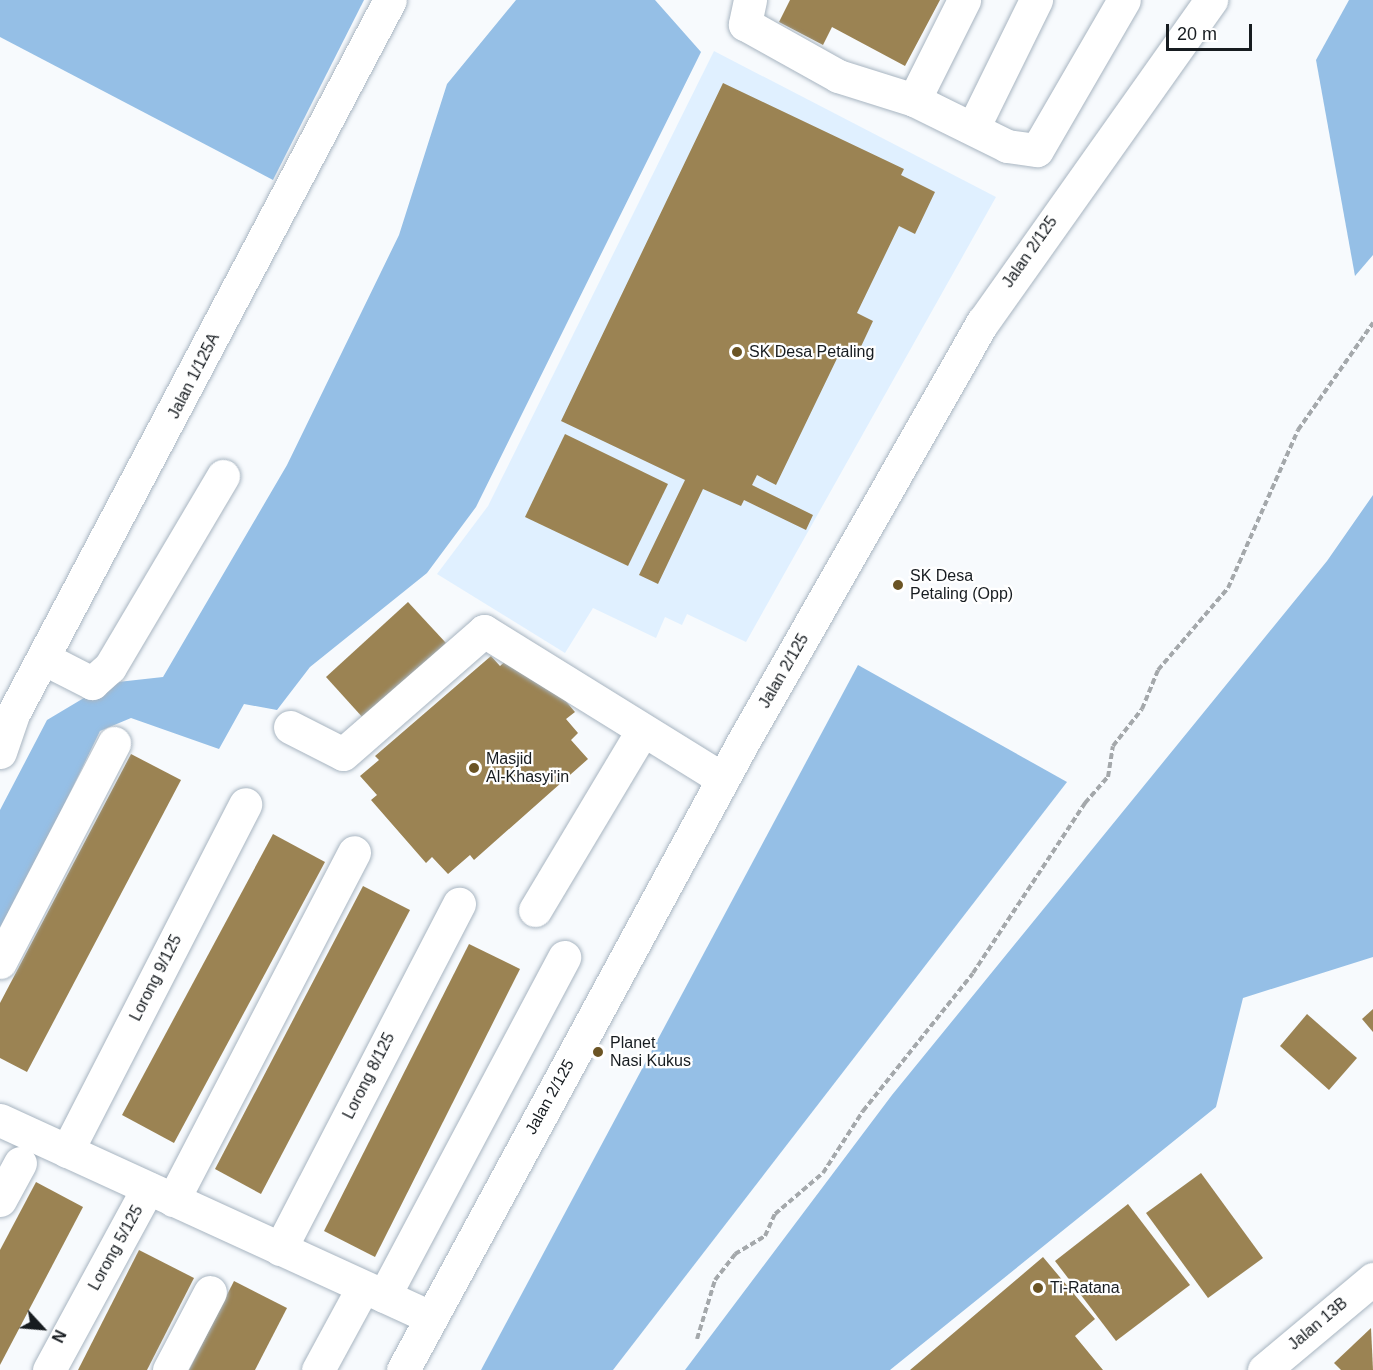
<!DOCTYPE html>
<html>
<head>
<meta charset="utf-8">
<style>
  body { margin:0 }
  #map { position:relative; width:1373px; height:1370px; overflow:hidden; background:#f7fafd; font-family:Helvetica,sans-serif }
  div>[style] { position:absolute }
  .built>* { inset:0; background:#e0f0ff }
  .forest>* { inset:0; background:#95bfe6 }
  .building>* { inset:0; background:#9b8353 }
  .path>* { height:4px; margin-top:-2px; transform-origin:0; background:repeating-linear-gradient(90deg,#a4a8ab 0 6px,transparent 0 9px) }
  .roads { filter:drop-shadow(0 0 2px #a8b5c1) drop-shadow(0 0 2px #a8b5c1) }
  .minor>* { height:33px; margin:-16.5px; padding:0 16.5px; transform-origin:16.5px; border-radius:16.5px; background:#fff }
  .dots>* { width:16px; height:16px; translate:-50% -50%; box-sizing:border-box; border:3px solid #fff; border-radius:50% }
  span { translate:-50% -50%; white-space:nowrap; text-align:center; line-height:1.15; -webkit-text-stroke:4.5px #fff; paint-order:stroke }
  .street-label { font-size:16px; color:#171c20 }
  .poi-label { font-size:16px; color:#171c20 }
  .left { translate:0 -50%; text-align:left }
  .north { position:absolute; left:12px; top:1298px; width:60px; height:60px; -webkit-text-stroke:4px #fff; paint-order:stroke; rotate:116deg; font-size:16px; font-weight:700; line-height:24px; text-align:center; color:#171c20 }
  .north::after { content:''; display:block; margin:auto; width:21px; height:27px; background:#171c20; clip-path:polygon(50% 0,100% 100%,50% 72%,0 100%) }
  .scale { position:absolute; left:1166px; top:24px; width:86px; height:27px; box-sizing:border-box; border:3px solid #171c20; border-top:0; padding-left:8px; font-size:18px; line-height:21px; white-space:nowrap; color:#171c20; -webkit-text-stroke:4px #fff; paint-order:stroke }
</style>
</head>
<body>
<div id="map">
  <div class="built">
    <div style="clip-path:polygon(714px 51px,996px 197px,746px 642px,687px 614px,682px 625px,665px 617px,656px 638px,593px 608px,565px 653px,437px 574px,488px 506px)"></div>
  </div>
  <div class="forest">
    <div style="clip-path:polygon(0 0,364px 0,273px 180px,0 37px)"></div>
    <div style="clip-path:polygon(516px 0,655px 0,701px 52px,476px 507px,427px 573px,310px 667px,277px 710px,244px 704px,219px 749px,131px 718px,100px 731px,0 937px,0 810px,47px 720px,109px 683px,163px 677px,287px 465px,399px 235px,447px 84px)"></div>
    <div style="clip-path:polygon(1349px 0,1373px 0,1373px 255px,1355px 276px,1316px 60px)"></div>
    <div style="clip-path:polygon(1373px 495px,1373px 957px,1243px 998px,1216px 1107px,890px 1370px,685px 1370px,892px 1095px,1327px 561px)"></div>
    <div style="clip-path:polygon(858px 665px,1067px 782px,613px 1370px,481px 1370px)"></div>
  </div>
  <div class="building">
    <div style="clip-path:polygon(790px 0,940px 0,905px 66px,832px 27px,823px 45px,779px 22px)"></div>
    <div style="clip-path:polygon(723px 83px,904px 169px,901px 175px,935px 192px,915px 234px,899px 226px,857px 313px,873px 321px,858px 353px,843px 346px,776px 485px,757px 475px,752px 485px,813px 515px,806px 530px,744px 500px,741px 506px,703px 489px,658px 584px,639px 575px,685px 480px,561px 421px)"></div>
    <div style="clip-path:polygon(565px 434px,668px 484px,628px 566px,525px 517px)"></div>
    <div style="clip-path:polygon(408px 602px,446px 643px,364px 719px,326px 677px)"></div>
    <div style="clip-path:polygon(491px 656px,500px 666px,511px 656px,564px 699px,575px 712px,566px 719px,578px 733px,571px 740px,588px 759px,474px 860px,470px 855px,448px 874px,432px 857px,426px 863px,371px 800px,377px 795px,360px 776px,379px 760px,375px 756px)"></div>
    <div style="clip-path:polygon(131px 754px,181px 780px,27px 1072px,0 1058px,0 1003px)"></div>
    <div style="clip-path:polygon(273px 834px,325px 862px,174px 1143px,122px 1115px)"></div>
    <div style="clip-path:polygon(363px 886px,410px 910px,261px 1194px,215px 1169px)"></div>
    <div style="clip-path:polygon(469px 944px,520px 969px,375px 1257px,324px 1231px)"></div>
    <div style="clip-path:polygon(1373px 1009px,1373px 1032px,1362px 1019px)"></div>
    <div style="clip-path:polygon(1307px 1014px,1357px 1058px,1329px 1090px,1280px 1046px)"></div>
    <div style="clip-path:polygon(1201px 1173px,1263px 1258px,1208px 1298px,1146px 1213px)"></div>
    <div style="clip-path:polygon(36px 1182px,83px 1207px,0 1365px,0 1250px)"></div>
    <div style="clip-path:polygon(1128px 1204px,1190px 1285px,1116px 1341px,1055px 1261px)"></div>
    <div style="clip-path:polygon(139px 1250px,194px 1278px,147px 1370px,78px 1370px)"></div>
    <div style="clip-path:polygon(1043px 1257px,1095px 1319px,1075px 1336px,1103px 1370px,910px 1370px)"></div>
    <div style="clip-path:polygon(234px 1281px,287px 1308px,255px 1370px,189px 1370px)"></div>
    <div style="clip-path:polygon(1371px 1328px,1373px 1370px,1341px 1370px,1334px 1363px)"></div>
  </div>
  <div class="path">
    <div style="left:697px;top:1339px;width:62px;rotate:-73deg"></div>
    <div style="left:715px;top:1280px;width:33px;rotate:-52deg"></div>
    <div style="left:735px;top:1254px;width:35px;rotate:-31deg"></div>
    <div style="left:765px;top:1236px;width:24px;rotate:-66deg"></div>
    <div style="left:775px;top:1214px;width:63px;rotate:-40.5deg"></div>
    <div style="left:823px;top:1173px;width:74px;rotate:-57.2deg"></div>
    <div style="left:863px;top:1111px;width:176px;rotate:-51.4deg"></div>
    <div style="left:973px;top:973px;width:204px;rotate:-56.6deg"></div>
    <div style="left:1085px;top:803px;width:35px;rotate:-49deg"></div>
    <div style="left:1108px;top:777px;width:31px;rotate:-81deg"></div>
    <div style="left:1113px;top:746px;width:47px;rotate:-51.9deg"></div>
    <div style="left:1142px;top:709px;width:42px;rotate:-67.7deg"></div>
    <div style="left:1158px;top:670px;width:108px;rotate:-49.5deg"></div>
    <div style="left:1228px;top:588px;width:173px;rotate:-66.1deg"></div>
    <div style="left:1298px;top:430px;width:131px;rotate:-55deg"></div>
  </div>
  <div class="roads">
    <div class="minor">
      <div style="left:750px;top:0;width:25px;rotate:102deg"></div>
      <div style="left:745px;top:24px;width:107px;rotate:29.2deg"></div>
      <div style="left:838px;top:76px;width:80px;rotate:17.5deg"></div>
      <div style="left:914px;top:100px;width:112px;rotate:-63.4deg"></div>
      <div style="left:914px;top:100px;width:104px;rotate:26.3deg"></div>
      <div style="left:1007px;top:146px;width:30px;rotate:8deg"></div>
      <div style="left:1037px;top:150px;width:173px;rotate:-59.9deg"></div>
      <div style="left:973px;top:128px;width:143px;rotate:-63.8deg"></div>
      <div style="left:45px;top:659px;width:53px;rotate:27.1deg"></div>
      <div style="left:92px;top:683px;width:24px;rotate:-42deg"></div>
      <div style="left:110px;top:667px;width:222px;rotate:-59.4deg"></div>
      <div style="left:290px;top:727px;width:59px;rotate:27deg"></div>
      <div style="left:343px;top:754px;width:187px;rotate:-41.1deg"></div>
      <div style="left:484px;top:631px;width:281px;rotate:31.8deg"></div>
      <div style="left:0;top:752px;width:40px;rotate:-71.1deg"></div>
      <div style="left:13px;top:714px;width:807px;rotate:-62.17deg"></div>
      <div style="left:535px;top:910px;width:209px;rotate:-59.1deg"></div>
      <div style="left:0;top:962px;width:247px;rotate:-62.5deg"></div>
      <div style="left:0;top:1120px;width:473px;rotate:24.6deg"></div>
      <div style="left:67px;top:1151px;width:390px;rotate:-62.8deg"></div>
      <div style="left:0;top:1200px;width:42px;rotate:-61.6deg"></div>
      <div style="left:173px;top:1200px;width:392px;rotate:-62.5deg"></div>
      <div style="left:280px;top:1249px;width:389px;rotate:-62.6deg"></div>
      <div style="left:384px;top:1296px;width:384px;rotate:-62deg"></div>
      <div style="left:49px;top:1370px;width:207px;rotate:-61.5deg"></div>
      <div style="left:169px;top:1370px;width:88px;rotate:-62.3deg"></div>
      <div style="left:318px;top:1370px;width:94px;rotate:-61.5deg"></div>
      <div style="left:403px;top:1370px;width:714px;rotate:-61.57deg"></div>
      <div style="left:743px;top:742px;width:484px;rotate:-60.3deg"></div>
      <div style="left:983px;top:322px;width:395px;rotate:-54.7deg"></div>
      <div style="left:1264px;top:1370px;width:142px;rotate:-39.9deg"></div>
    </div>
  </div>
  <div class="dots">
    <div style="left:737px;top:352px;background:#6b5424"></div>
    <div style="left:898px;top:585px;background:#6b5424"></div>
    <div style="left:474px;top:768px;background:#6b5424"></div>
    <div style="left:598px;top:1052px;background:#6b5424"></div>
    <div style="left:1038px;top:1288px;background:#6b5424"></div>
  </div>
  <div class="street-label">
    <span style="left:1030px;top:252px;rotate:-55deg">Jalan 2/125</span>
    <span style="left:194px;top:376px;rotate:-63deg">Jalan 1/125A</span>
    <span style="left:784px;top:671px;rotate:-60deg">Jalan 2/125</span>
    <span style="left:156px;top:978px;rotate:-63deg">Lorong 9/125</span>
    <span style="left:369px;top:1076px;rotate:-63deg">Lorong 8/125</span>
    <span style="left:550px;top:1097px;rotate:-61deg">Jalan 2/125</span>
    <span style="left:116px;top:1248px;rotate:-61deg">Lorong 5/125</span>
    <span style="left:1318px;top:1324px;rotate:-40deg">Jalan 13B</span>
  </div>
  <div class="poi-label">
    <span class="left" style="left:749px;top:352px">SK Desa Petaling</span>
    <span class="left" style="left:910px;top:585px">SK Desa<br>Petaling (Opp)</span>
    <span class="left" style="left:486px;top:768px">Masjid<br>Al-Khasyi'in</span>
    <span class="left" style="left:610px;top:1052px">Planet<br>Nasi Kukus</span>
    <span class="left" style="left:1050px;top:1288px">Ti-Ratana</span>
  </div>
  <div class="north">N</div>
  <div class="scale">20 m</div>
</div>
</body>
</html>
